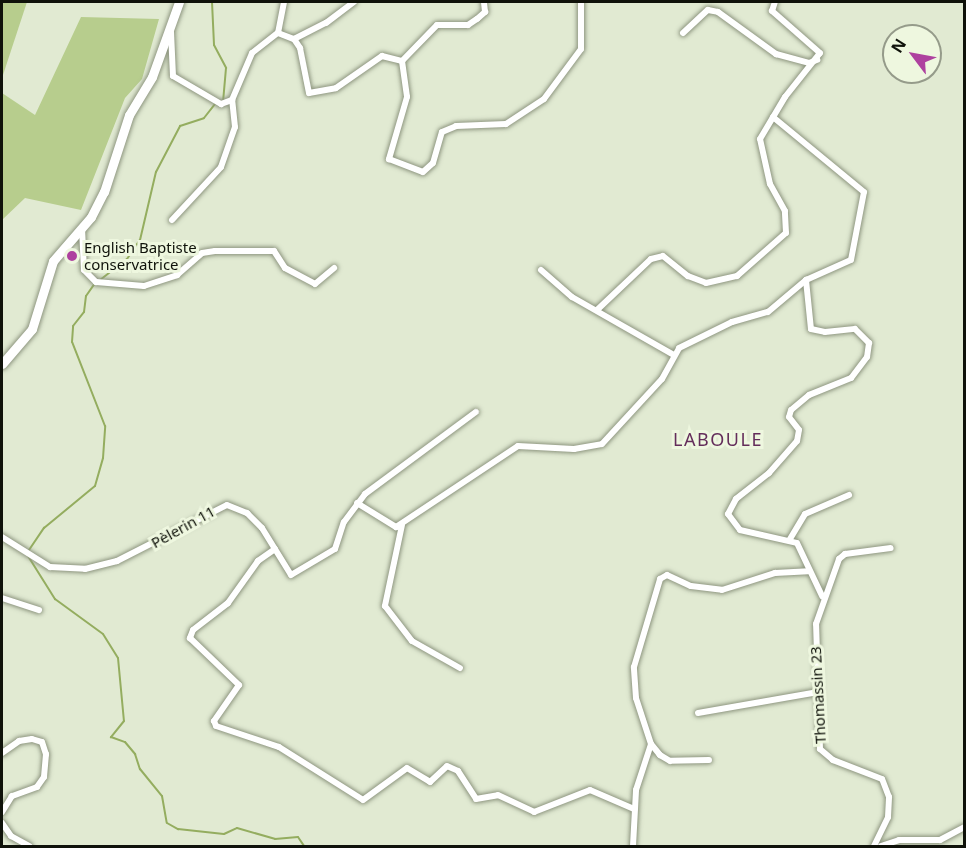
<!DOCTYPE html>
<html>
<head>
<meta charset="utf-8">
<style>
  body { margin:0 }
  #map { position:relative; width:966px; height:848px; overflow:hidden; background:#e1ead2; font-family:"Noto Sans",sans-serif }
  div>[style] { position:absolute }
  .green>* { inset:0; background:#b7cd8d }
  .stream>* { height:2px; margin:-1px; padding:0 1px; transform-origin:1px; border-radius:1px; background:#94ad5f }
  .roads { filter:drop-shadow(0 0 2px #8e9680) drop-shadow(0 0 2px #8e9680) }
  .minor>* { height:6px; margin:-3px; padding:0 3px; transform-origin:3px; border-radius:3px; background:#fff }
  .secondary>* { height:9px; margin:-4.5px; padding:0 4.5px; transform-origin:4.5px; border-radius:4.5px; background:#fff }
  .dots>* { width:16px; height:16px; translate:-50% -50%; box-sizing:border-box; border:3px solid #eef7df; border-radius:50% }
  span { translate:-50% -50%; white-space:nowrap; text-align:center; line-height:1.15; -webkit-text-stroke:6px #eef7df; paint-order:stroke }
  .poi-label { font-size:15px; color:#0f120a }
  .left { translate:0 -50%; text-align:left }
  .street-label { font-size:15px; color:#0f120a }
  .quarter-label { font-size:18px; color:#642e5b; letter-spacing:1.5px }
  .frame { position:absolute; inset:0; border:3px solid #0f120a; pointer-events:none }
  .north { position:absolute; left:882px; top:24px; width:60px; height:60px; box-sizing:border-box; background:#eef7df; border:2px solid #959b8a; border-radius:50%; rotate:302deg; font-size:16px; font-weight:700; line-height:24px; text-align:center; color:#0f120a }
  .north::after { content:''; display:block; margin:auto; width:21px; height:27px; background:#ae419f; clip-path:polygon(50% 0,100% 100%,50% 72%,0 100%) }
</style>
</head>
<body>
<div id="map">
  <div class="green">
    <div style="clip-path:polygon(2px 2px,27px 2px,2px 78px)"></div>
    <div style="clip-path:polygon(81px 17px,159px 19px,142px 79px,125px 98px,81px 210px,25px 198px,2px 220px,2px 93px,35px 115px)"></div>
  </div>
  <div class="stream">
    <div style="left:212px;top:2px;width:43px;rotate:87.3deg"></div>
    <div style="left:214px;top:45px;width:26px;rotate:62deg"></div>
    <div style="left:226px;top:68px;width:32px;rotate:95deg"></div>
    <div style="left:964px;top:52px;width:19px;rotate:90deg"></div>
    <div style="left:100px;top:280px;width:34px;rotate:-38deg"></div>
    <div style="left:127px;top:259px;width:23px;rotate:-56deg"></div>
    <div style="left:140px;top:240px;width:70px;rotate:-76.8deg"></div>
    <div style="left:156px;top:172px;width:52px;rotate:-62.4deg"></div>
    <div style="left:180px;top:126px;width:25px;rotate:-18deg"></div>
    <div style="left:204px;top:118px;width:18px;rotate:-52deg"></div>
    <div style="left:29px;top:550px;width:27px;rotate:-56deg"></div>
    <div style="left:44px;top:528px;width:66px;rotate:-39.5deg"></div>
    <div style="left:95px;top:486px;width:29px;rotate:-74deg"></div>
    <div style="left:103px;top:458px;width:32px;rotate:-86deg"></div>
    <div style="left:105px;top:426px;width:90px;rotate:-111.4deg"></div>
    <div style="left:72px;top:342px;width:16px;rotate:-86deg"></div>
    <div style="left:73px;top:326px;width:18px;rotate:-52deg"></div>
    <div style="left:84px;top:312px;width:16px;rotate:-83deg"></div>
    <div style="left:86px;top:296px;width:16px;rotate:-55deg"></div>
    <div style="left:28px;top:556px;width:51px;rotate:57.9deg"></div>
    <div style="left:55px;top:599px;width:59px;rotate:36.1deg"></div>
    <div style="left:103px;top:634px;width:28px;rotate:58deg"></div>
    <div style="left:118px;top:658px;width:63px;rotate:84.6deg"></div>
    <div style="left:124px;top:721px;width:21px;rotate:129deg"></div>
    <div style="left:111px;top:737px;width:15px;rotate:20deg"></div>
    <div style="left:125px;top:742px;width:16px;rotate:50deg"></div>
    <div style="left:135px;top:754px;width:16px;rotate:72deg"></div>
    <div style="left:140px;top:769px;width:35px;rotate:51deg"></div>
    <div style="left:162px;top:796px;width:27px;rotate:80deg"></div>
    <div style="left:167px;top:823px;width:13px;rotate:29deg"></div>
    <div style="left:178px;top:829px;width:46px;rotate:6.2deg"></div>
    <div style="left:224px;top:834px;width:14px;rotate:-25deg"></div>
    <div style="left:237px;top:828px;width:40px;rotate:16deg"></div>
    <div style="left:275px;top:839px;width:23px;rotate:-5deg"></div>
    <div style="left:298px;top:837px;width:11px;rotate:56deg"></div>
    <div style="left:304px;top:846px;width:30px"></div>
  </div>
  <div class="roads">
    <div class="minor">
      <div style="left:171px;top:32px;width:44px;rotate:87.4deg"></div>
      <div style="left:173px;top:76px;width:56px;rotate:30.3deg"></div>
      <div style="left:221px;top:104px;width:12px;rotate:-20deg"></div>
      <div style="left:232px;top:100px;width:51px;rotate:-66.9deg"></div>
      <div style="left:252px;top:53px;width:33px;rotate:-38deg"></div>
      <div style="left:278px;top:33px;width:17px;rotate:21deg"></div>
      <div style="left:294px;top:39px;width:11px;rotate:56deg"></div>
      <div style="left:300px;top:48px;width:46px;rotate:78.7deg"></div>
      <div style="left:309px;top:93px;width:27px;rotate:-10deg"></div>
      <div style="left:336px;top:88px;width:56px;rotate:-34.8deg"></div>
      <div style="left:382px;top:56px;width:21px;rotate:14deg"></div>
      <div style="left:402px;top:61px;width:36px;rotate:82deg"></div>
      <div style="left:407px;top:97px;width:65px;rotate:106.2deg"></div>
      <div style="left:389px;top:159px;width:36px;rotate:21deg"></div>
      <div style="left:423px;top:172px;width:13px;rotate:-42deg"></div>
      <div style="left:433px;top:163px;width:32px;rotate:-74deg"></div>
      <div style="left:442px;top:132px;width:15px;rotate:-23deg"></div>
      <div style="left:456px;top:126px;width:50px;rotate:-2.3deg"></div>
      <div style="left:506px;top:124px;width:45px;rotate:-33.3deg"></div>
      <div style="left:544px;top:99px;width:62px;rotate:-53.5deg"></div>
      <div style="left:581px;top:49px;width:47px;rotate:-90deg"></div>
      <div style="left:278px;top:33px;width:32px;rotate:-79deg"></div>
      <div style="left:683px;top:33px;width:34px;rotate:-43deg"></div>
      <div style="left:708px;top:10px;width:10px;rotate:11deg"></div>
      <div style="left:718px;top:12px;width:72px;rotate:35.9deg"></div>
      <div style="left:776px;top:54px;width:34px;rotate:15deg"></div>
      <div style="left:809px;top:63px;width:9px;rotate:-21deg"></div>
      <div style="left:294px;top:39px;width:36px;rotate:-27deg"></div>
      <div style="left:326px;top:23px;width:35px;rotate:-37deg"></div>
      <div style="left:402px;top:61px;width:50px;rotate:-45.8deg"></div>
      <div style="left:437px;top:25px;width:31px"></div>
      <div style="left:468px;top:25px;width:11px;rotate:-34deg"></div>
      <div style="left:477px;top:19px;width:11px;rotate:-41deg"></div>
      <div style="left:485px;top:12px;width:10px;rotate:-96deg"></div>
      <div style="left:172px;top:220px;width:72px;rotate:-47.2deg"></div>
      <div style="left:221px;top:167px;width:42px;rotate:-70.7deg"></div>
      <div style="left:235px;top:127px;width:27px;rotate:-96deg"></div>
      <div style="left:82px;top:228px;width:42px;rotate:87.3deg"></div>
      <div style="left:84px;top:270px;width:17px;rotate:45deg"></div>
      <div style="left:96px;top:282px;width:48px;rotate:4.8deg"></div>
      <div style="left:144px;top:286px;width:35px;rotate:-18deg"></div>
      <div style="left:177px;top:275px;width:33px;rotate:-41deg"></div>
      <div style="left:202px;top:253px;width:13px;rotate:-9deg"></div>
      <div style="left:215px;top:251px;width:59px"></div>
      <div style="left:274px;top:251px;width:20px;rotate:57deg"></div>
      <div style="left:285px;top:268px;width:34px;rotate:28deg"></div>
      <div style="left:315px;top:284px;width:25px;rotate:-40deg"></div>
      <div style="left:541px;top:270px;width:41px;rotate:41.1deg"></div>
      <div style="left:572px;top:297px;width:115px;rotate:29.7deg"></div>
      <div style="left:806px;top:280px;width:49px;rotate:84.2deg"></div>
      <div style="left:811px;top:329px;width:14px;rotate:12deg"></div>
      <div style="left:825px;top:332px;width:30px;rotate:-6deg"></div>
      <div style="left:855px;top:329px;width:20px;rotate:45deg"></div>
      <div style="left:869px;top:343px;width:14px;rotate:98deg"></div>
      <div style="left:867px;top:357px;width:26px;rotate:127deg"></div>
      <div style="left:851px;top:378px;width:45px;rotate:158deg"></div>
      <div style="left:809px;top:395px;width:23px;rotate:140deg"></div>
      <div style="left:791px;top:410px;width:7px;rotate:106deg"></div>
      <div style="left:789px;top:417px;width:16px;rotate:52deg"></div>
      <div style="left:799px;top:430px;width:11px;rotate:100deg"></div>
      <div style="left:797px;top:441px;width:43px;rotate:131.2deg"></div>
      <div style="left:769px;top:473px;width:42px;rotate:141.8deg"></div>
      <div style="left:736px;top:499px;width:17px;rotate:118deg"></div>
      <div style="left:728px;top:514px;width:20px;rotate:53deg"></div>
      <div style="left:740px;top:530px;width:58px;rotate:12.8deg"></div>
      <div style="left:797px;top:543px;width:59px;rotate:64.7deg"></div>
      <div style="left:597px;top:310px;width:74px;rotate:-43.4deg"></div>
      <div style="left:651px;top:259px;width:12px;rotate:-14deg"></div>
      <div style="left:663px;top:256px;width:32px;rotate:39deg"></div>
      <div style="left:688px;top:276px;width:19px;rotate:21deg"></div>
      <div style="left:706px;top:283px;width:32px;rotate:-13deg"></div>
      <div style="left:737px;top:276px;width:65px;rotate:-41.3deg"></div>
      <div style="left:786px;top:233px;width:22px;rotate:-93deg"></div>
      <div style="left:785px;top:211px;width:31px;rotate:-119deg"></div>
      <div style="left:770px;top:184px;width:46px;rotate:-102.5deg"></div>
      <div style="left:760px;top:139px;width:49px;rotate:-59.2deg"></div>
      <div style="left:785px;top:97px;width:56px;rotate:-51.5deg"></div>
      <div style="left:820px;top:53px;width:64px;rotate:-138.8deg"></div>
      <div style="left:772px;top:11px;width:9px;rotate:-72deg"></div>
      <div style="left:357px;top:503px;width:46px;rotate:31.6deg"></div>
      <div style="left:396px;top:527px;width:146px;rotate:-33.6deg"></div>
      <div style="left:518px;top:446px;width:56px;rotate:3.1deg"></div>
      <div style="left:574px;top:449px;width:28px;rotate:-10deg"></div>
      <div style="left:602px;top:444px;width:88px;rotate:-47.3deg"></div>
      <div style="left:662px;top:379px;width:35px;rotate:-61deg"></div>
      <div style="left:679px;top:348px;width:59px;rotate:-26.1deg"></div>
      <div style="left:732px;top:322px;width:37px;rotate:-16deg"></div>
      <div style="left:768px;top:312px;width:50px;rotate:-40.1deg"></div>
      <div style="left:806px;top:280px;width:49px;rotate:-24deg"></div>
      <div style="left:851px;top:260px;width:69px;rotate:-79.2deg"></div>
      <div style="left:864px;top:192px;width:118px;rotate:-140.5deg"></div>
      <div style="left:402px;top:525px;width:83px;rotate:101.9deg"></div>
      <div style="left:385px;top:606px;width:44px;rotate:52.4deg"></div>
      <div style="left:412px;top:641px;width:55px;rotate:29.4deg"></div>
      <div style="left:2px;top:537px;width:57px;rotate:32deg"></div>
      <div style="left:50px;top:567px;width:35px;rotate:3deg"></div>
      <div style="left:85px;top:569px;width:33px;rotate:-14deg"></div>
      <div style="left:117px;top:561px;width:123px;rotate:-27deg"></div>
      <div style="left:227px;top:505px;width:22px;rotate:22deg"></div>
      <div style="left:247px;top:513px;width:21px;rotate:45deg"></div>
      <div style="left:262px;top:528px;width:55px;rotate:58.3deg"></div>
      <div style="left:291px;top:575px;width:51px;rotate:-30.6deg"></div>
      <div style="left:335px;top:549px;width:28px;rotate:-72deg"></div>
      <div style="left:344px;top:522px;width:35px;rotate:-53deg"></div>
      <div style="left:365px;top:494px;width:138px;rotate:-36.5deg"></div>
      <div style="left:790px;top:539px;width:29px;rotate:-59deg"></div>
      <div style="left:805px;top:514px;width:48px;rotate:-23.4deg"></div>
      <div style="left:275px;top:549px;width:21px;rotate:145deg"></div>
      <div style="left:258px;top:561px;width:52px;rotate:125.5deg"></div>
      <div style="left:228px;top:603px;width:44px;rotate:142.4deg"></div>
      <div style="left:193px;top:630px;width:9px;rotate:111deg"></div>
      <div style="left:190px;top:638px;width:68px;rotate:43.8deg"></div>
      <div style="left:239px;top:685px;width:44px;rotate:124.8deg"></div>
      <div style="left:214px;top:721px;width:5px;rotate:68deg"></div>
      <div style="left:216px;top:726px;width:66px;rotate:18.4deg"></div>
      <div style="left:279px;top:747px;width:99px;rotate:32.2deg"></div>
      <div style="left:363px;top:800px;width:54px;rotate:-36deg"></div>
      <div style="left:407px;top:768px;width:27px;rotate:31deg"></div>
      <div style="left:430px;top:782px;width:23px;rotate:-43deg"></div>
      <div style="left:447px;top:766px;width:12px;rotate:24deg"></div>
      <div style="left:458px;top:771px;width:33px;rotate:57deg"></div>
      <div style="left:476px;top:799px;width:22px;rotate:-10deg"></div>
      <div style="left:498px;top:795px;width:40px;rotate:25deg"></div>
      <div style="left:534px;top:812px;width:60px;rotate:-21.4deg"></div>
      <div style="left:590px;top:790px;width:48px;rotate:23.4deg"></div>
      <div style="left:2px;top:598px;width:39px;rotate:18deg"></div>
      <div style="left:698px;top:713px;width:122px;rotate:-9.9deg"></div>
      <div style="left:2px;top:753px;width:21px;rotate:-35deg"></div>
      <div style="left:19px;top:741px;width:13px;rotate:-9deg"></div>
      <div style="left:32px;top:739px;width:10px;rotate:17deg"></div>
      <div style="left:42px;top:742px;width:13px;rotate:72deg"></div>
      <div style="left:46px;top:754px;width:23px;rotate:95deg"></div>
      <div style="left:44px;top:777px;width:12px;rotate:125deg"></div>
      <div style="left:37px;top:787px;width:27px;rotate:160deg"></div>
      <div style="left:12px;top:796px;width:19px;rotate:122deg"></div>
      <div style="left:709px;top:760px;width:39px;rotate:179deg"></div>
      <div style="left:670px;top:761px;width:12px;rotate:-149deg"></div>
      <div style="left:660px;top:755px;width:14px;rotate:-129deg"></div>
      <div style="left:651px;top:744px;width:48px;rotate:-108.1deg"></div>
      <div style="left:636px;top:698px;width:31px;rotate:-94deg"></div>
      <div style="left:634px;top:667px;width:92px;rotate:-73.5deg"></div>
      <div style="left:660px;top:579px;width:8px;rotate:-30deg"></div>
      <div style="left:667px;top:575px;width:26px;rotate:25deg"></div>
      <div style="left:691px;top:586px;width:31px;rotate:7deg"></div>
      <div style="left:722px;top:590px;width:56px;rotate:-17.8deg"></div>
      <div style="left:775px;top:573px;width:33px;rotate:-3deg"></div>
      <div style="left:2px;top:823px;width:16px;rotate:55deg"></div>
      <div style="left:11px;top:836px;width:21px;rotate:29deg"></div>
      <div style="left:633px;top:846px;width:56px;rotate:-86.9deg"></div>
      <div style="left:636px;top:790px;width:48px;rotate:-71.9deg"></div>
      <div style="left:874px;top:846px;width:32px;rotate:-64deg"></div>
      <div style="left:888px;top:817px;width:20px;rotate:-87deg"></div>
      <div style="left:889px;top:797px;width:19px;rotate:-111deg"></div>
      <div style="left:882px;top:779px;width:53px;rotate:-158.8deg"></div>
      <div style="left:833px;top:760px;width:17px;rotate:-140deg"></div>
      <div style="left:820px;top:749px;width:125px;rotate:-91.8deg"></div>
      <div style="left:816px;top:624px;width:69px;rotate:-70.5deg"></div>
      <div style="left:839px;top:559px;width:8px;rotate:-40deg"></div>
      <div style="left:845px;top:554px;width:46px;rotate:-7.4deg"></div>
      <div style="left:881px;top:846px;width:19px;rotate:-18deg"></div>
      <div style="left:899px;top:840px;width:41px"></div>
      <div style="left:940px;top:840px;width:27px;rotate:-28deg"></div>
    </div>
    <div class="secondary">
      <div style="left:2px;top:364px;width:46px;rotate:-49.4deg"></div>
      <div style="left:32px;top:329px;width:71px;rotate:-72.8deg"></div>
      <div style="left:53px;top:261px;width:58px;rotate:-49.2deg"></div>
      <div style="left:91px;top:217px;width:28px;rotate:-63deg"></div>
      <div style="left:104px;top:192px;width:81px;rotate:-72deg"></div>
      <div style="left:129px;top:115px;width:44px;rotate:-58.8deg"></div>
      <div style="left:152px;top:77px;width:80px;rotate:-70.2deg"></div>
    </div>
  </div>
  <div class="dots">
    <div style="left:72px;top:256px;background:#ae419f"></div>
  </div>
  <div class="poi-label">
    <span class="left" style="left:84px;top:256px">English Baptiste<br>conservatrice</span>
  </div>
  <div class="street-label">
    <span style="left:183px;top:527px;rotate:-29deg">Pèlerin 11</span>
    <span style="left:818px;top:695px;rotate:-93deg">Thomassin 23</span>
  </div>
  <div class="quarter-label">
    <span style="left:718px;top:439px">LABOULE</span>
  </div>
  <div class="frame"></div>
  <div class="north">N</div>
</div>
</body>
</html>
